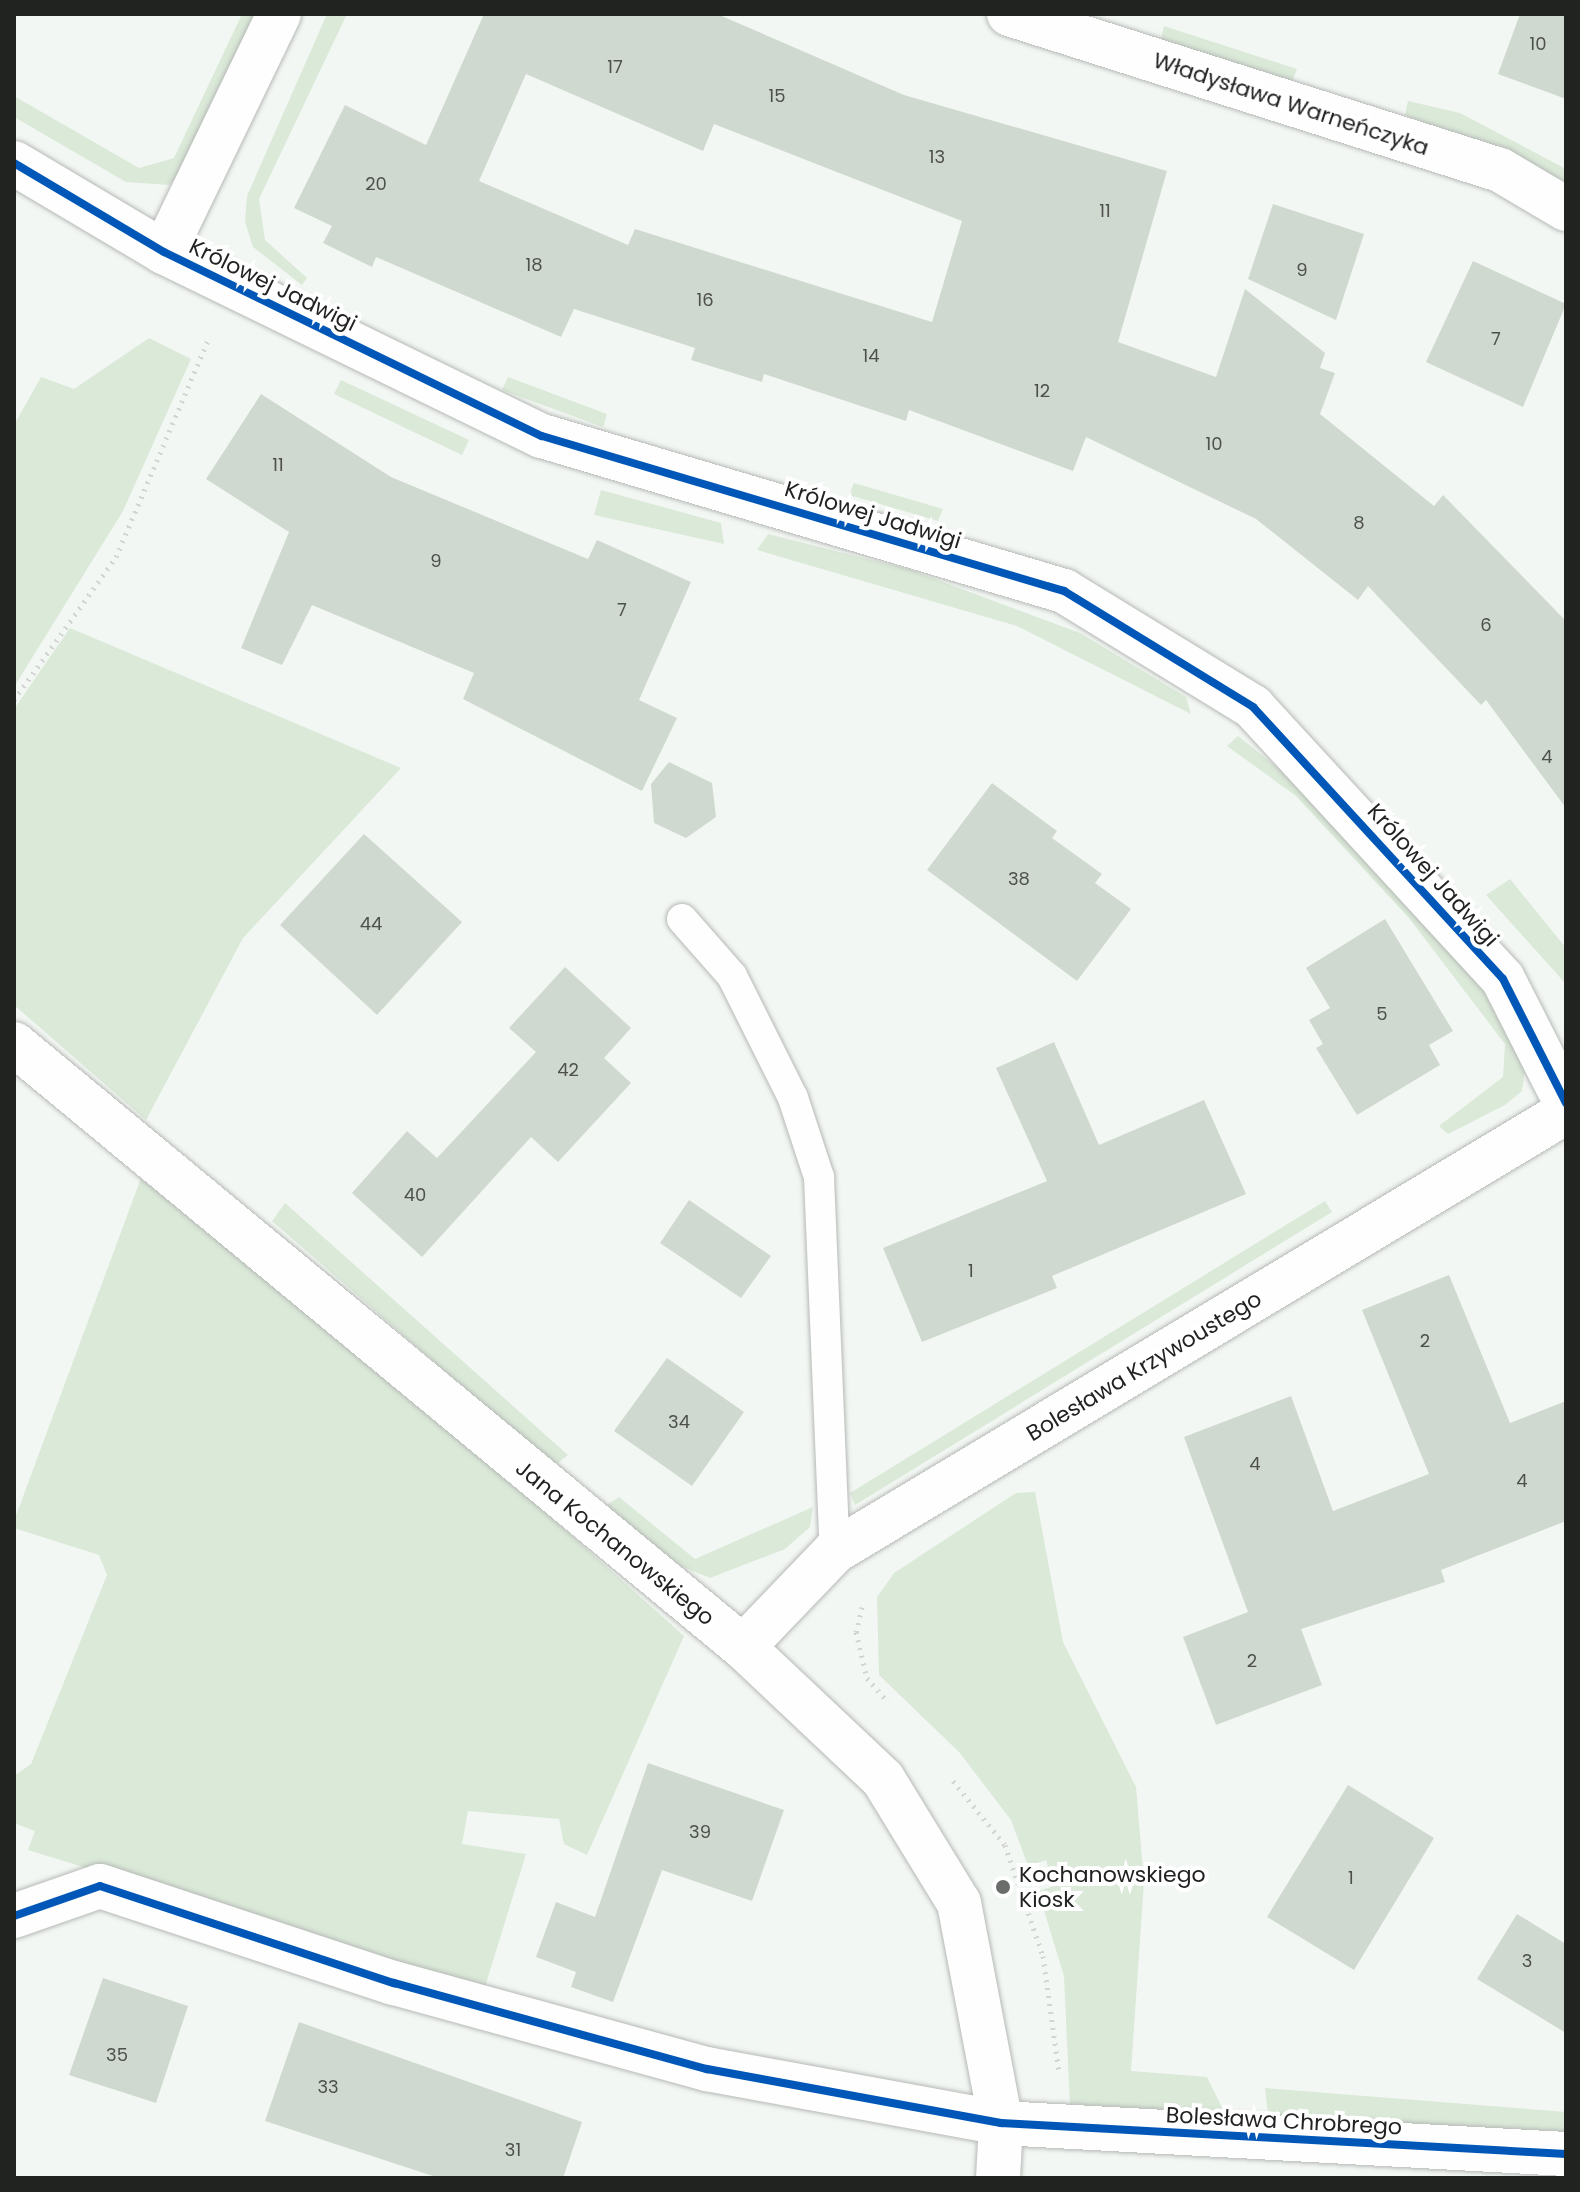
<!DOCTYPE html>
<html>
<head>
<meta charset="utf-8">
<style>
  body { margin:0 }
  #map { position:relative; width:1580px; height:2192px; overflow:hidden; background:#f3f7f3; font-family:Poppins,sans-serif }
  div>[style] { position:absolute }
  .green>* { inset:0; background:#dae9d8 }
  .building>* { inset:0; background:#d0d9d0 }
  .path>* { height:5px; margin-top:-2.5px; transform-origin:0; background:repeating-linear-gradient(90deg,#d4d4d4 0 2px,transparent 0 8px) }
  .roads { filter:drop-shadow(0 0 2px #b6b9b6) drop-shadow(0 0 2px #b6b9b6) }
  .service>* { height:30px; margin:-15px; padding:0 15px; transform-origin:15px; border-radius:15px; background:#fdfefd }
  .minor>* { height:44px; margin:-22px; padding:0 22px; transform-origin:22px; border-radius:22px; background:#fdfefd }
  .cycleway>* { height:8px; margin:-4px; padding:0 4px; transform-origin:4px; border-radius:4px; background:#0057b8 }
  .dots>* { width:22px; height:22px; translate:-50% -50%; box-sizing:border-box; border:4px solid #fff; border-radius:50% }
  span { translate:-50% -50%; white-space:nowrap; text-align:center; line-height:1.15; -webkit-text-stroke:8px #fff; paint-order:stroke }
  .number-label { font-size:18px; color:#4d504d }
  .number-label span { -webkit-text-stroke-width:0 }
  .street-label { font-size:22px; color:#212321 }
  .poi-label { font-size:22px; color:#212321 }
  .left { translate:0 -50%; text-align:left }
  .frame { position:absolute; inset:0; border:16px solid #212321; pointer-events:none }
</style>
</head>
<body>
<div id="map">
  <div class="green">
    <div style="clip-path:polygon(242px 14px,260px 14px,194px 160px,169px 185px,126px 182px,14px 117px,14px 96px,139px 168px,174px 158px)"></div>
    <div style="clip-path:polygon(327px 14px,347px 14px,259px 199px,265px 240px,307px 278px,302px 285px,253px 247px,245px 222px,247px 196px)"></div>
    <div style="clip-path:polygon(1164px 26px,1297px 69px,1292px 82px,1158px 53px)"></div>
    <div style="clip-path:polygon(1408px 101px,1460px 113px,1566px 169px,1566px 181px,1405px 115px)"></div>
    <div style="clip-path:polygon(149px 338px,191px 359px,123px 511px,14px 687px,14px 425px,41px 377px,74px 389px)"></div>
    <div style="clip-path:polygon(508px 377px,607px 414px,603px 427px,502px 390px)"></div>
    <div style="clip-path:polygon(341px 380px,469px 440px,462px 455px,334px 394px)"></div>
    <div style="clip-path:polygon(854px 483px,943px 509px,938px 521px,849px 495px)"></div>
    <div style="clip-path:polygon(601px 490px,721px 523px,724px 544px,594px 515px)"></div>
    <div style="clip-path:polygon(768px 534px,911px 570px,1080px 633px,1186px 697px,1191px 714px,1017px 626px,757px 550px)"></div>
    <div style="clip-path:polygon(70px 628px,401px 768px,243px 938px,146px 1120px,14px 1005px,14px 709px)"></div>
    <div style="clip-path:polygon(1238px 736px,1299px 785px,1504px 1010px,1525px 1069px,1522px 1091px,1505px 1105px,1448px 1134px,1439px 1126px,1503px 1077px,1505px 1044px,1409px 918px,1296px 796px,1227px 746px)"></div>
    <div style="clip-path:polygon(1510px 879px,1566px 948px,1566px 984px,1486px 895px)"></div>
    <div style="clip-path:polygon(141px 1178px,467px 1442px,684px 1636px,587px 1855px,564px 1844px,559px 1819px,468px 1811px,462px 1844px,526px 1854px,484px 1990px,28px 1850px,35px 1831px,14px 1823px,14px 1776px,31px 1764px,107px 1575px,99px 1555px,14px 1528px,14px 1521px)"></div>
    <div style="clip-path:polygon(1325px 1201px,1332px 1212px,855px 1505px,850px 1493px)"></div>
    <div style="clip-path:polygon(285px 1203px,568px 1455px,554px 1466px,272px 1221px)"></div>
    <div style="clip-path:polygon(1035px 1492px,1063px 1642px,1136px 1787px,1144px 1882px,1131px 2071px,1207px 2077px,1228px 2120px,1070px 2107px,1064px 1976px,1038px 1891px,1054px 1886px,1046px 1860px,1028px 1866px,1011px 1820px,959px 1752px,879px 1675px,877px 1597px,894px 1573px,1016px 1493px)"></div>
    <div style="clip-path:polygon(619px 1497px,695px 1559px,813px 1507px,810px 1527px,785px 1549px,710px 1578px,681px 1566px,605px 1506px)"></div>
    <div style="clip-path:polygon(1265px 2088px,1566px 2112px,1566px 2139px,1269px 2121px)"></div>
  </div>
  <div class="building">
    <div style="clip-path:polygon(evenodd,484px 14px,717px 14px,904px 95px,1167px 171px,1118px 342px,1216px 377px,1245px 289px,1325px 353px,1320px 368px,1335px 373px,1320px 414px,1434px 506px,1443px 495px,1566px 621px,1566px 808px,1486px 700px,1481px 705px,1368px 586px,1358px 600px,1256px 519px,1086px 437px,1073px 471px,909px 410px,906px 421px,764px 374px,762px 382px,691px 360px,695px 348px,574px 309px,561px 337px,376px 257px,372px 267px,323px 243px,332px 226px,294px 208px,345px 105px,426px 145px,484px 14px,526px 74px,703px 151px,714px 124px,962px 221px,932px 322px,635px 229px,628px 245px,479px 181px,526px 74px)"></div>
    <div style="clip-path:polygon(1520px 14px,1566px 14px,1566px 99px,1498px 74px)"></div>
    <div style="clip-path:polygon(1273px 204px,1364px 234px,1336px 320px,1248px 279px)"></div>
    <div style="clip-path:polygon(1473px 261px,1566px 304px,1523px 407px,1426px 362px)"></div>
    <div style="clip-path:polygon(261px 394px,391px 477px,588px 559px,597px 540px,691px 582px,639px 700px,677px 718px,642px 791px,463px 699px,474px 673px,312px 605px,282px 665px,241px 648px,289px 532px,206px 479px)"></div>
    <div style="clip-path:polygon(669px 762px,712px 783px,716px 817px,686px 838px,654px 823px,651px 784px)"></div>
    <div style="clip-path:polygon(992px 783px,1057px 831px,1052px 838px,1102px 874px,1095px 883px,1131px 909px,1077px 981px,927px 870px)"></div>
    <div style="clip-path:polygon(364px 834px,462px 922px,377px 1015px,280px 925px)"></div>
    <div style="clip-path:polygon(1385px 919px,1453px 1031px,1429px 1045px,1440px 1065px,1357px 1115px,1316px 1048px,1323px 1044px,1309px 1020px,1330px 1008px,1306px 968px)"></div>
    <div style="clip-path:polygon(565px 967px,631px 1028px,604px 1058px,631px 1083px,558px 1162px,531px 1137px,422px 1257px,352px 1193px,407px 1131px,437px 1158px,536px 1052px,509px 1028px)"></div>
    <div style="clip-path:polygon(1054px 1042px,1099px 1145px,1204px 1100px,1246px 1194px,1052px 1276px,1057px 1288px,922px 1342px,883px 1248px,1047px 1181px,996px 1068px)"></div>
    <div style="clip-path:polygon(689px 1200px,771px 1256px,741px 1298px,660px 1243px)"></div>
    <div style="clip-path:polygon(1449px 1275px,1510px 1423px,1566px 1401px,1566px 1521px,1441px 1570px,1445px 1582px,1301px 1629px,1322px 1685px,1216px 1725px,1183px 1637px,1248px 1612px,1184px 1437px,1291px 1396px,1333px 1511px,1429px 1474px,1362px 1310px)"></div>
    <div style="clip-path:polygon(667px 1358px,744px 1412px,692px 1486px,614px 1431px)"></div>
    <div style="clip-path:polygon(648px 1763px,784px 1810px,752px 1901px,662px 1870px,613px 2002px,571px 1987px,576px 1972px,536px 1957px,556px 1902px,595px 1917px)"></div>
    <div style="clip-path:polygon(1348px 1785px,1434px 1838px,1354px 1970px,1267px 1917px)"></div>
    <div style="clip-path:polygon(1517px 1914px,1566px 1944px,1566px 2033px,1477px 1979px)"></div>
    <div style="clip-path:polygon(103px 1978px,188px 2006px,156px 2103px,69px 2075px)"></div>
    <div style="clip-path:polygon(299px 2022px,582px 2122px,563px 2178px,439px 2178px,265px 2121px)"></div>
  </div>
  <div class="path">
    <div style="left:14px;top:700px;width:176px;rotate:-54.5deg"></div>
    <div style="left:116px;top:557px;width:240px;rotate:-67deg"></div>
    <div style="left:862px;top:1607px;width:26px;rotate:103deg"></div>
    <div style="left:856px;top:1632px;width:47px;rotate:76.6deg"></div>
    <div style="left:867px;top:1678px;width:32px;rotate:49deg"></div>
    <div style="left:953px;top:1781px;width:82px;rotate:50.9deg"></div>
    <div style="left:1005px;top:1845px;width:117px;rotate:71.1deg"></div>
    <div style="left:1043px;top:1956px;width:118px;rotate:82.2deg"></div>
  </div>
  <div class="roads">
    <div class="service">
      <div style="left:682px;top:919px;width:76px;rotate:48.7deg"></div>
      <div style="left:732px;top:976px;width:136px;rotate:63.4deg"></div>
      <div style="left:793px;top:1098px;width:83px;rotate:71.8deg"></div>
      <div style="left:819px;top:1177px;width:374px;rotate:87.6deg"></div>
    </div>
    <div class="minor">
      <div style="left:1009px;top:14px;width:515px;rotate:17.63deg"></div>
      <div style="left:1500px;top:170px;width:77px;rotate:30.6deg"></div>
      <div style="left:14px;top:163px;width:174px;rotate:30.7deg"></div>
      <div style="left:164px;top:252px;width:420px;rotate:26deg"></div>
      <div style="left:542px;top:436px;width:545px;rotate:16.54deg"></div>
      <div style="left:1064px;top:591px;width:222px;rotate:31.5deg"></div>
      <div style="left:1253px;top:707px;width:369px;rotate:47.4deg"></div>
      <div style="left:1503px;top:979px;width:139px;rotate:63.1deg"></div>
      <div style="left:164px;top:252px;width:264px;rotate:-64.2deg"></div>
      <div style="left:14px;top:1044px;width:946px;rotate:39.6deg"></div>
      <div style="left:743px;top:1647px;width:192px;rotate:43.3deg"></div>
      <div style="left:883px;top:1779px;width:145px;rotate:58.5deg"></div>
      <div style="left:959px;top:1903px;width:224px;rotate:79.2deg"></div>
      <div style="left:1001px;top:2123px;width:55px;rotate:93.1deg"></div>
      <div style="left:743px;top:1647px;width:133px;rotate:-46.2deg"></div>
      <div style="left:835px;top:1551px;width:853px;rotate:-30.99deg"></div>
      <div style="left:14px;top:1916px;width:91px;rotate:-19.2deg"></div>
      <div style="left:100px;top:1886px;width:310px;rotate:18.3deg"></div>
      <div style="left:394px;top:1983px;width:325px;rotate:15.4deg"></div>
      <div style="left:707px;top:2069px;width:299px;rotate:10.4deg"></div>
      <div style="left:1001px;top:2123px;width:566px;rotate:3.14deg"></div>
    </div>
  </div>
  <div class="cycleway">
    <div style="left:14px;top:163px;width:174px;rotate:30.7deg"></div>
    <div style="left:164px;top:252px;width:420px;rotate:26deg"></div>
    <div style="left:542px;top:436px;width:545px;rotate:16.54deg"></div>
    <div style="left:1064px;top:591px;width:222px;rotate:31.5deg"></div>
    <div style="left:1253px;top:707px;width:369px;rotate:47.4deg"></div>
    <div style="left:1503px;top:979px;width:139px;rotate:63.1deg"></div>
    <div style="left:14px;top:1916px;width:91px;rotate:-19.2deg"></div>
    <div style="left:100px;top:1886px;width:310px;rotate:18.3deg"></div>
    <div style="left:394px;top:1983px;width:325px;rotate:15.4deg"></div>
    <div style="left:707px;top:2069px;width:299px;rotate:10.4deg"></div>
    <div style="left:1001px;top:2123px;width:566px;rotate:3.14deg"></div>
  </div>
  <div class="dots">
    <div style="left:1003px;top:1887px;background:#6a6d6a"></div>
  </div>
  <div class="number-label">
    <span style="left:1538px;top:44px">10</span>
    <span style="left:615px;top:67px">17</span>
    <span style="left:777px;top:96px">15</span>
    <span style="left:937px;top:157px">13</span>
    <span style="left:376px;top:184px">20</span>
    <span style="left:1105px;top:211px">11</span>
    <span style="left:534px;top:265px">18</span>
    <span style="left:1302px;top:270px">9</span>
    <span style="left:705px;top:300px">16</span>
    <span style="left:1496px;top:339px">7</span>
    <span style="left:871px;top:356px">14</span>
    <span style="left:1042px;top:391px">12</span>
    <span style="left:1214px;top:444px">10</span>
    <span style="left:278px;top:465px">11</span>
    <span style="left:1359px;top:523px">8</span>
    <span style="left:436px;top:561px">9</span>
    <span style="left:622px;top:610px">7</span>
    <span style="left:1486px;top:625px">6</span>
    <span style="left:1547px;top:757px">4</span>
    <span style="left:1019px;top:879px">38</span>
    <span style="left:371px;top:924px">44</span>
    <span style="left:1382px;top:1014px">5</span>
    <span style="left:568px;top:1070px">42</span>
    <span style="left:415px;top:1195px">40</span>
    <span style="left:971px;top:1271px">1</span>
    <span style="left:1425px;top:1341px">2</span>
    <span style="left:679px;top:1422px">34</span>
    <span style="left:1255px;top:1464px">4</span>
    <span style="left:1522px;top:1481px">4</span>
    <span style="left:1252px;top:1661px">2</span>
    <span style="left:700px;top:1832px">39</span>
    <span style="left:1351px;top:1878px">1</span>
    <span style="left:1527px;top:1961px">3</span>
    <span style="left:117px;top:2055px">35</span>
    <span style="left:328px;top:2087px">33</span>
    <span style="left:513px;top:2150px">31</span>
  </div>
  <div class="street-label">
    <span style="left:1291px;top:104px;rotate:18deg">Władysława Warneńczyka</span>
    <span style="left:273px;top:285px;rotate:26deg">Królowej Jadwigi</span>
    <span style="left:873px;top:515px;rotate:17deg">Królowej Jadwigi</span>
    <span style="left:1433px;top:875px;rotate:48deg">Królowej Jadwigi</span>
    <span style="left:1144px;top:1366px;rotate:-31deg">Bolesława Krzywoustego</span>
    <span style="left:615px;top:1543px;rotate:39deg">Jana Kochanowskiego</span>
    <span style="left:1284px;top:2121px;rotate:3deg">Bolesława Chrobrego</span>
  </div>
  <div class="poi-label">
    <span class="left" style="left:1019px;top:1887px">Kochanowskiego<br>Kiosk</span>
  </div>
  <div class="frame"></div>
</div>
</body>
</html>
